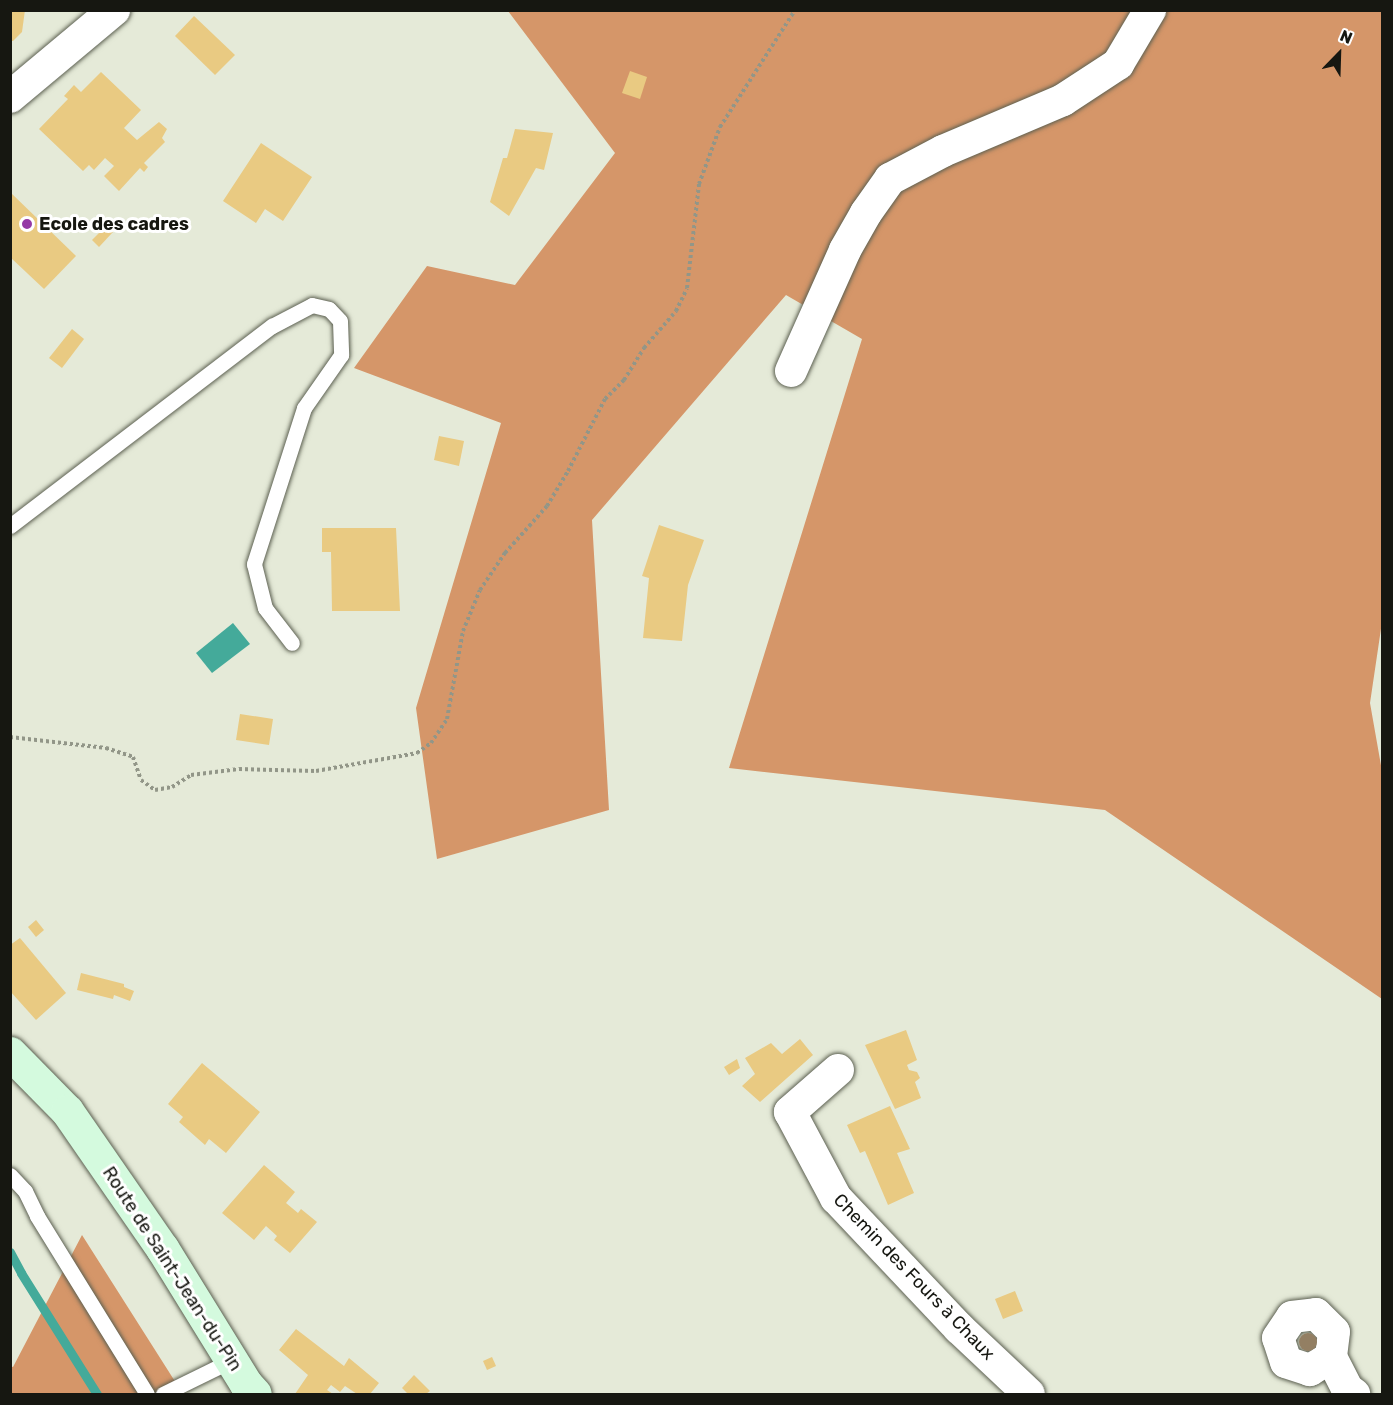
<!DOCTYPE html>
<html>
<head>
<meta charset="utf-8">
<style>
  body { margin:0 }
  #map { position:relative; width:1393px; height:1405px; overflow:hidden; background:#e5ead8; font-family:Rubik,sans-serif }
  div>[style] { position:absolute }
  .forest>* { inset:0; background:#d59669 }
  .water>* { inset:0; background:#44aa9a }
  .stream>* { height:9px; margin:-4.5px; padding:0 4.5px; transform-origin:4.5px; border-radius:4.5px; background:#44aa9a }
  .building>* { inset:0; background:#e9ca82 }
  .path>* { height:4px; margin-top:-2px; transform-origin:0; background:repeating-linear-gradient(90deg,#929688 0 3px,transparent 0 6px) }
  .roads { filter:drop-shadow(0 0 2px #5c6051) drop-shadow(0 0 2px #5c6051) }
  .lane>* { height:15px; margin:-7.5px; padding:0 7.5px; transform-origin:7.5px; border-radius:7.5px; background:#fff }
  .street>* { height:32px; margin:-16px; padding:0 16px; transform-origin:16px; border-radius:16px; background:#fff }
  .secondary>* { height:33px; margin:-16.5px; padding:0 16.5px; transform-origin:16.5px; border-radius:16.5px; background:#d4fade }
  .trees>* { width:18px; height:18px; margin:-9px; border-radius:50%; background:#937f63 }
  .dots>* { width:16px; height:16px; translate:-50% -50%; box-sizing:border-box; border:3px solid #fff; border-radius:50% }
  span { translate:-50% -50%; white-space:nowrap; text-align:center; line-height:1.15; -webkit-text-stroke:6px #fff; paint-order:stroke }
  .poi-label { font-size:18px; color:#161711; font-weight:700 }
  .left { translate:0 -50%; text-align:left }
  .street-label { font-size:18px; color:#161711 }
  .frame { position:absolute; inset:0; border:12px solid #161711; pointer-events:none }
  .north { position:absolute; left:1309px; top:24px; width:60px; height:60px; -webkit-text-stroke:4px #fff; paint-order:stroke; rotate:23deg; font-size:16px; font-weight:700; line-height:24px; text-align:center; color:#161711 }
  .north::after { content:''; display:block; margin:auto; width:21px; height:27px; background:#161711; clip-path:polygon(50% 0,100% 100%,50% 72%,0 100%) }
</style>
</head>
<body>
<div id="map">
  <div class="forest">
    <div style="clip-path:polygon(508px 11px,1382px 11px,1382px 622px,1370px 703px,1382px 771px,1382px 999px,1105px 810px,729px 768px,862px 339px,786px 295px,592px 520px,609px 810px,437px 859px,416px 708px,501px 423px,354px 368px,427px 266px,515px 285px,615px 153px)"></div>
    <div style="clip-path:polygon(82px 1235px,183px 1394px,11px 1394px,10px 1366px,13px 1367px)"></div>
  </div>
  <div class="water">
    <div style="clip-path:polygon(233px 623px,250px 644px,212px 673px,196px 653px)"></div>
  </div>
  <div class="stream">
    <div style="left:10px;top:1252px;width:24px;rotate:62deg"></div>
    <div style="left:21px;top:1273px;width:143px;rotate:57.9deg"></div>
  </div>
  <div class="building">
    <div style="clip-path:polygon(10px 10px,25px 10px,22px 32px,13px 41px,10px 41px)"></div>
    <div style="clip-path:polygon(194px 16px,235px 55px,215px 75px,175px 36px)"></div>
    <div style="clip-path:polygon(630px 71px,647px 77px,640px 99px,622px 93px)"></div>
    <div style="clip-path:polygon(101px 72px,141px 110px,124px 128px,137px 140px,159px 122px,167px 129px,162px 138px,165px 142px,144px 163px,148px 167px,144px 172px,140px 168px,119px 191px,104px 176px,114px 166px,105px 158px,94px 170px,89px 165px,83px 171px,39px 129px,68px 99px,64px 96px,74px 85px,81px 92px)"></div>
    <div style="clip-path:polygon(515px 129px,553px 133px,544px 170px,536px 168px,509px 216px,490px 202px,503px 158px,507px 158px)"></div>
    <div style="clip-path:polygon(261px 143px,312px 177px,283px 221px,265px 209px,256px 223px,223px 201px)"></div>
    <div style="clip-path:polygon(10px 192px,76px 256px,44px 289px,10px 257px)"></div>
    <div style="clip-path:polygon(106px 226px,113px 232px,99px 247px,92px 240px)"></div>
    <div style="clip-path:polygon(72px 329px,84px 339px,62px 368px,49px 358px)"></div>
    <div style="clip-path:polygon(439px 436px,464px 441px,459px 466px,434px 460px)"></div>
    <div style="clip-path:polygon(659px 525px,704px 540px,688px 585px,682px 641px,643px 638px,649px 578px,642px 576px)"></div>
    <div style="clip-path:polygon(322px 528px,396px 528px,400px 611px,332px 611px,331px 552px,322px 552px)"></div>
    <div style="clip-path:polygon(240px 714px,273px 719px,269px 745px,236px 740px)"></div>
    <div style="clip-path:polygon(36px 920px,44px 930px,36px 937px,28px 927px)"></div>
    <div style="clip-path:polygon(20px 938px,66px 993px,36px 1020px,10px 991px,10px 945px)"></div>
    <div style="clip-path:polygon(81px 973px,124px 984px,124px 987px,134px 991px,130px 1001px,114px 995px,113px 999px,77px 990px)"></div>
    <div style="clip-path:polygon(906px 1030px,917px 1060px,907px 1065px,909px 1070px,917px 1072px,920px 1078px,915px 1082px,921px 1098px,895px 1109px,865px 1045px)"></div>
    <div style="clip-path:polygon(800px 1039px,813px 1055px,760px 1102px,742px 1086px,755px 1074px,745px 1058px,771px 1043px,782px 1054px)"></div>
    <div style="clip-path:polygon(737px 1059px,740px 1068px,729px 1075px,724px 1067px)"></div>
    <div style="clip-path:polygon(202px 1063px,260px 1112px,226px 1153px,209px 1139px,205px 1145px,179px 1122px,183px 1117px,168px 1104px)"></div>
    <div style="clip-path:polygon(890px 1106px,910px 1149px,897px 1153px,914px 1193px,888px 1205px,865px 1151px,860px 1153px,847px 1125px)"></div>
    <div style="clip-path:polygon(264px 1165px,295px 1192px,286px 1203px,298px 1213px,301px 1209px,317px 1222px,290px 1253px,274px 1240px,277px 1236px,266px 1226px,254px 1240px,222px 1213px)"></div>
    <div style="clip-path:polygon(1015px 1291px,1023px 1311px,1003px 1319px,995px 1299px)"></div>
    <div style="clip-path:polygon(296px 1329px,344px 1366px,349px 1358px,379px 1383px,370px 1394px,357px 1394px,345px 1386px,340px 1392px,331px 1385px,327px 1390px,333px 1394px,295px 1394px,308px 1375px,279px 1350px)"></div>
    <div style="clip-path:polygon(492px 1357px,496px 1366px,487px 1370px,483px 1361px)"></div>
    <div style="clip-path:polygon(414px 1375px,430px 1391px,426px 1394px,408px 1394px,402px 1388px)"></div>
  </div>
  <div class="path">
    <div style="left:10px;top:737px;width:97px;rotate:6.5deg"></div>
    <div style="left:106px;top:748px;width:28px;rotate:18deg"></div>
    <div style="left:133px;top:757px;width:24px;rotate:71deg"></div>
    <div style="left:141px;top:780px;width:17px;rotate:36deg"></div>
    <div style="left:155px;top:790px;width:17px;rotate:-10deg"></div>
    <div style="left:172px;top:787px;width:22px;rotate:-32deg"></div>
    <div style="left:191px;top:775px;width:48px;rotate:-7.1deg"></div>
    <div style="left:239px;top:769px;width:77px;rotate:1.5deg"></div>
    <div style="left:316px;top:771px;width:103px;rotate:-10.1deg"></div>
    <div style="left:417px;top:753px;width:17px;rotate:-36deg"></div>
    <div style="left:431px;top:743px;width:29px;rotate:-56deg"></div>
    <div style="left:447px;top:719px;width:89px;rotate:-79.7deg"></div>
    <div style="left:463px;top:631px;width:44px;rotate:-67.5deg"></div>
    <div style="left:480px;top:590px;width:45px;rotate:-56deg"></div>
    <div style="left:505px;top:553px;width:63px;rotate:-48.2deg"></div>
    <div style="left:547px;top:506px;width:41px;rotate:-59deg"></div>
    <div style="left:568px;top:471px;width:81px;rotate:-62.8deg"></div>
    <div style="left:605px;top:399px;width:27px;rotate:-45deg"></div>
    <div style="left:624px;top:380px;width:38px;rotate:-58deg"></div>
    <div style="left:644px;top:348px;width:49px;rotate:-49.1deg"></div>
    <div style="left:676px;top:311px;width:25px;rotate:-64deg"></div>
    <div style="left:687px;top:288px;width:105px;rotate:-83.4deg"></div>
    <div style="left:699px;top:184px;width:61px;rotate:-69.8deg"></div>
    <div style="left:720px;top:127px;width:139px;rotate:-57.3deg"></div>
  </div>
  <div class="roads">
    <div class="lane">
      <div style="left:10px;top:526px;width:330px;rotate:-37.4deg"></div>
      <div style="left:272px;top:326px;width:45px;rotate:-27.7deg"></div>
      <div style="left:312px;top:305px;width:17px;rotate:13deg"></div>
      <div style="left:329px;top:309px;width:16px;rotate:47deg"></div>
      <div style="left:340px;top:321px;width:34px;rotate:88deg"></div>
      <div style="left:341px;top:355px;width:65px;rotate:124.9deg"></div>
      <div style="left:304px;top:408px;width:164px;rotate:107.8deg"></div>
      <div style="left:254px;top:564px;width:45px;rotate:76deg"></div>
      <div style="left:265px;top:608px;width:44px;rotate:52.4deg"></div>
      <div style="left:10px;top:1175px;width:22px;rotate:47deg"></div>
      <div style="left:25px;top:1191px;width:28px;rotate:64deg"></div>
      <div style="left:37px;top:1216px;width:209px;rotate:58.3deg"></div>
      <div style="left:163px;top:1394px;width:77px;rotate:-26.2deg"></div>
    </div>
    <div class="street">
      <div style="left:10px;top:97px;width:136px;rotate:-39.9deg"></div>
      <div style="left:791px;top:371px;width:133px;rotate:-65.9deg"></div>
      <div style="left:845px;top:250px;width:43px;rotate:-60.4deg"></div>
      <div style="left:866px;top:213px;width:42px;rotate:-54.8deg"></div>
      <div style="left:890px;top:179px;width:60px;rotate:-27.8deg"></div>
      <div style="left:943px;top:151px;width:130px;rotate:-23deg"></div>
      <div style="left:1063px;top:100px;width:66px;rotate:-33.2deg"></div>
      <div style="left:1118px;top:64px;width:63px;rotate:-59.3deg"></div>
      <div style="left:838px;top:1070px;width:64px;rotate:138.8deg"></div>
      <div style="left:790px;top:1112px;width:98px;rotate:61.9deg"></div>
      <div style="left:836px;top:1198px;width:179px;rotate:46.6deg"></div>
      <div style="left:959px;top:1328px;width:96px;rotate:43.3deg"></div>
      <div style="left:1331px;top:1357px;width:25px;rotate:148deg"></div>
      <div style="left:1310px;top:1370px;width:25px;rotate:-162deg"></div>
      <div style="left:1286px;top:1362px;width:25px;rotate:-108deg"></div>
      <div style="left:1278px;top:1338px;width:25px;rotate:-56deg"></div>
      <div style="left:1292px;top:1317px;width:24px;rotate:-7deg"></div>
      <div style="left:1316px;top:1314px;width:25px;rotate:45deg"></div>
      <div style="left:1334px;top:1332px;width:25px;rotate:97deg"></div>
      <div style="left:1331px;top:1357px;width:36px;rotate:63deg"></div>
      <div style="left:1347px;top:1389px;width:9px;rotate:36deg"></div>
    </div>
    <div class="secondary">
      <div style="left:10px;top:1053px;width:81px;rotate:45.5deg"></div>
      <div style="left:67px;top:1111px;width:167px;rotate:55.3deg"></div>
      <div style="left:162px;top:1248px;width:160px;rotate:58.3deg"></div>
      <div style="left:246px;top:1384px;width:13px;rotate:48deg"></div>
    </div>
  </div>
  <div class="trees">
    <div style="left:1308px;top:1342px"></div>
  </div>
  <div class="dots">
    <div style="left:27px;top:224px;background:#953aa5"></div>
  </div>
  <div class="poi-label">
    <span class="left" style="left:39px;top:224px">Ecole des cadres</span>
  </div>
  <div class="street-label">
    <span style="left:172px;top:1269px;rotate:57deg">Route de Saint-Jean-du-Pin</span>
    <span style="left:914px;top:1277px;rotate:46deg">Chemin des Fours à Chaux</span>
  </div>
  <div class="frame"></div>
  <div class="north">N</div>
</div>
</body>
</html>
